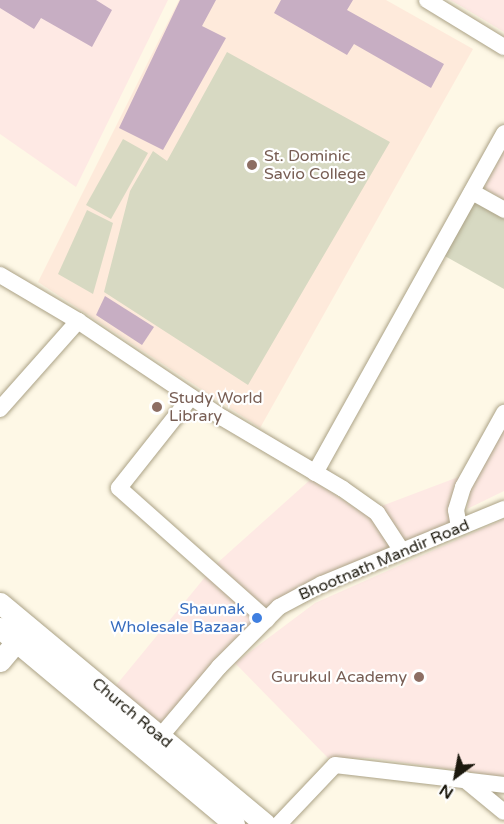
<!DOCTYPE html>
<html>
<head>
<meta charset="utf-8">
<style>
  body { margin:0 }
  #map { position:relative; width:504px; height:824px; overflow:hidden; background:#fef8e6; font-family:"Varela Round",sans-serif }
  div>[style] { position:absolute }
  .commercial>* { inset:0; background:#fee9e4 }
  .education>* { inset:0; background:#feeadb }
  .green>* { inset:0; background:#d7d9c2 }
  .building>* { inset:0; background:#c7aec3 }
  .roads { filter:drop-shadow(0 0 2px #aba286) drop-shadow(0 0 2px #aba286) }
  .minor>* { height:16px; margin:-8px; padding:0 8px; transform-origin:8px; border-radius:8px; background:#fff }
  .tertiary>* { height:21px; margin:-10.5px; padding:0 10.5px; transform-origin:10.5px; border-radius:10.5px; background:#fff }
  .dots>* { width:16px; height:16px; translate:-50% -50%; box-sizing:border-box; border:3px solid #fff; border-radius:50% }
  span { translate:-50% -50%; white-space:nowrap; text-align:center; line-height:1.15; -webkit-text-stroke:4.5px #fff; paint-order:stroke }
  .education-label { font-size:16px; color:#785e54 }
  .left { translate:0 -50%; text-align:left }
  .right { translate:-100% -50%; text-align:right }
  .street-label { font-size:16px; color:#1c190e }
  .shop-label { font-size:16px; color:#366cbe }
  .north { position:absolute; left:426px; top:746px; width:60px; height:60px; -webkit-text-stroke:4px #fff; paint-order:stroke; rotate:212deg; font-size:16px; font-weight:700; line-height:24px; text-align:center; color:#1c190e }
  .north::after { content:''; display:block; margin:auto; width:21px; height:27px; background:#1c190e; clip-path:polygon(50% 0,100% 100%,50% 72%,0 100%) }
</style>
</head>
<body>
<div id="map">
  <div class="commercial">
    <div style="clip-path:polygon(0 0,168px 0,76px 187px,0 134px)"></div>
    <div style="clip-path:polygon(450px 0,504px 0,504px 32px,459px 5px)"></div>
    <div style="clip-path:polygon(504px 151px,504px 200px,484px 188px)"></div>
    <div style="clip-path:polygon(504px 424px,504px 491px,467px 509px,471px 485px)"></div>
    <div style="clip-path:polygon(461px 476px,453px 522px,302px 586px,163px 725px,113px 689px,215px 565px,311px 479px,363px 513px)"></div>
    <div style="clip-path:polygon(504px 519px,504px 777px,371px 758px,328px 758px,235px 663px,315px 603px)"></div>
  </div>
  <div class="education">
    <div style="clip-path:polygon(179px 0,386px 0,473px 49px,260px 428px,38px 282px)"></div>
  </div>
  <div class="green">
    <div style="clip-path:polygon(227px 52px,390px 142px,248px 385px,104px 292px,130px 191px,153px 151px,167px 161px)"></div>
    <div style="clip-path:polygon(123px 139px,148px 153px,111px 219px,86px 205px)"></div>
    <div style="clip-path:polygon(476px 200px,504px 216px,504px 289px,443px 255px)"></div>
    <div style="clip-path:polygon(87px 210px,113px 223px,93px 294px,58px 274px)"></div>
  </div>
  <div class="building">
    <div style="clip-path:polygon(0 0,96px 0,112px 10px,92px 47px,41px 18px,34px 29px,0 8px)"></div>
    <div style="clip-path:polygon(180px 0,216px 0,202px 26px,226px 38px,163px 150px,119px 128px)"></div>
    <div style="clip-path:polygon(281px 0,353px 0,347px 10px,444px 64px,431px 88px,354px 44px,347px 55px,274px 13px)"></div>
    <div style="clip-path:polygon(105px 296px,154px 327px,142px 345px,96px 315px)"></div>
  </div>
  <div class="roads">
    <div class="minor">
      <div style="left:427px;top:0;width:90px;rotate:31.4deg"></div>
      <div style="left:472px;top:192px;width:37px;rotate:29deg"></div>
      <div style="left:0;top:275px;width:91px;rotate:30.5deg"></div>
      <div style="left:78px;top:321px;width:174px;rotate:33.8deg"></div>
      <div style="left:223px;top:418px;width:139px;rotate:30.6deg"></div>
      <div style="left:343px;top:489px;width:42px;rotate:35.2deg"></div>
      <div style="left:377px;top:513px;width:45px;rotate:56.7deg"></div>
      <div style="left:191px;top:397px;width:116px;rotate:128.4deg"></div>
      <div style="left:119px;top:488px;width:198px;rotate:41.7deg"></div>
      <div style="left:0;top:409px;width:118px;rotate:-48.4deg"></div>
      <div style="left:315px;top:473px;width:389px;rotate:-60.9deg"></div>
      <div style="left:459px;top:527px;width:17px;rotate:-100deg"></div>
      <div style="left:456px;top:510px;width:24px;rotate:-73deg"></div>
      <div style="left:463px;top:487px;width:85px;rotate:-61deg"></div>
      <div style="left:154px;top:744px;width:101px;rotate:-49.8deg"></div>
      <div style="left:219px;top:667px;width:85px;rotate:-45deg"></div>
      <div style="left:279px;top:607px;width:49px;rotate:-28.1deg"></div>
      <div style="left:322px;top:584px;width:197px;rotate:-22.4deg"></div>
      <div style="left:465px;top:780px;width:50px;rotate:39.4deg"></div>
      <div style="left:279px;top:824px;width:81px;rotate:-46.5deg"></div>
      <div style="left:335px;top:765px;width:170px;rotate:6.7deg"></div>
    </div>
    <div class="tertiary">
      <div style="left:0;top:603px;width:345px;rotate:39.8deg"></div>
      <div style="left:0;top:628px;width:305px;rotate:39.9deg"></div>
      <div style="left:0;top:661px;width:25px;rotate:-50deg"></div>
      <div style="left:16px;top:642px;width:14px;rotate:-82deg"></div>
    </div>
  </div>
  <div class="dots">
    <div style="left:252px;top:165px;background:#8d6e63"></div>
    <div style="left:157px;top:407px;background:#8d6e63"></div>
    <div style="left:257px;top:618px;background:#3f7fe0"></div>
    <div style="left:419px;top:677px;background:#8d6e63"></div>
  </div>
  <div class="education-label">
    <span class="left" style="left:264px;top:165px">St. Dominic<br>Savio College</span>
    <span class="left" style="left:169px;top:407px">Study World<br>Library</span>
    <span class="right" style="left:407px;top:677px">Gurukul Academy</span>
  </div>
  <div class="street-label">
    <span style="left:384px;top:560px;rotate:-23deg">Bhootnath Mandir Road</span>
    <span style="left:132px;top:713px;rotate:40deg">Church Road</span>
  </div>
  <div class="shop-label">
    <span class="right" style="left:245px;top:618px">Shaunak<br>Wholesale Bazaar</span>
  </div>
  <div class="north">N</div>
</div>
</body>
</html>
